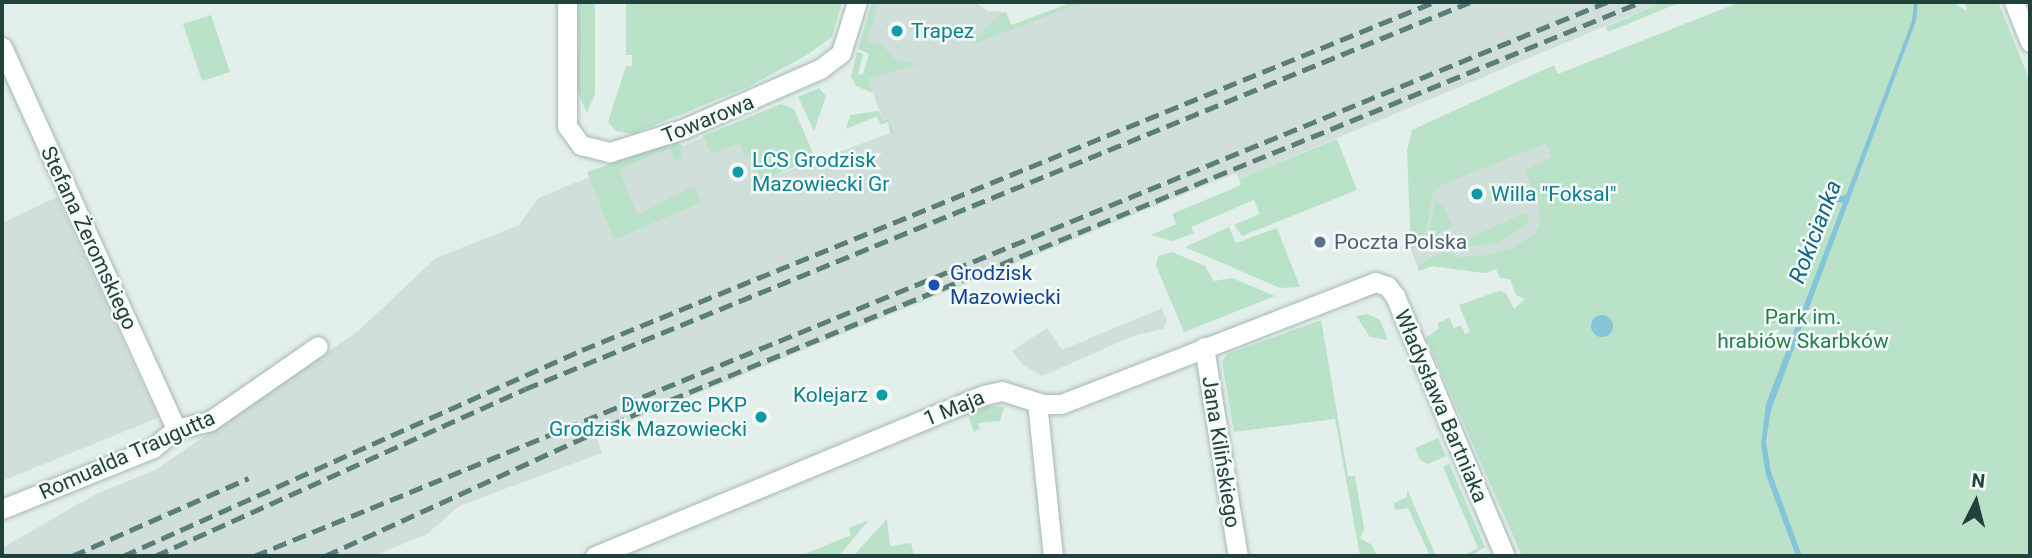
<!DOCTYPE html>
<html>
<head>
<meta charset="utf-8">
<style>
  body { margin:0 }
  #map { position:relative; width:2032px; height:558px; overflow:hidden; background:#e3efeb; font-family:Roboto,sans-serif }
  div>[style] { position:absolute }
  .built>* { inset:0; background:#d1dfda }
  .green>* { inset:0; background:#bae2c9 }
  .water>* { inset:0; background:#86c4d9 }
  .round { border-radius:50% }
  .roads { filter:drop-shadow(0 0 2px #a5b8b3) drop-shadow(0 0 2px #a5b8b3) }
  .minor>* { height:19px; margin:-9.5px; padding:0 9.5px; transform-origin:9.5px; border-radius:9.5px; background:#fff }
  .rail>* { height:5px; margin-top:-2.5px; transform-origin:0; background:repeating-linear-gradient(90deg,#5b7e78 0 14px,transparent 0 21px) }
  .dots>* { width:19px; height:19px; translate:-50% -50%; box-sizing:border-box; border:4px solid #f4faf8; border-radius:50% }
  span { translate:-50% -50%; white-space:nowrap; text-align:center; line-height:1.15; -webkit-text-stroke:5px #f4faf8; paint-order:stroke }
  .culture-label { font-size:21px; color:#0d838f }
  .left { translate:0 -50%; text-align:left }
  .right { translate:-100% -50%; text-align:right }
  .street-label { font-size:21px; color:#21423c }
  .service-label { font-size:21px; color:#4e5e75 }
  .transit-label { font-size:21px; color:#164399 }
  .park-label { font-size:21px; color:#267e50 }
  .water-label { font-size:23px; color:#136885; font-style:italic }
  .frame { position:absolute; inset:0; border:4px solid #21423c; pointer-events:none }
  .north { position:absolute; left:1941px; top:467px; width:70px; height:70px; -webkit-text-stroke:5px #f4faf8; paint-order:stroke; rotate:6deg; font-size:19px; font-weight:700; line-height:28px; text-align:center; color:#21423c }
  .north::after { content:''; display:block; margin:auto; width:24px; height:32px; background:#21423c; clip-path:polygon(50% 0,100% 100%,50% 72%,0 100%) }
</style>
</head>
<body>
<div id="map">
  <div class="built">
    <div style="clip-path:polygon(879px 2px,975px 2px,988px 11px,1006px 12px,1012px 29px,1084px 2px,1663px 2px,1239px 179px,1236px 173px,633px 420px,596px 436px,602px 453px,459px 506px,427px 534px,374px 556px,2px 556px,2px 548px,94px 495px,155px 470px,357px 332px,436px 258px,519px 225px,538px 198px,667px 145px,683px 146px,743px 120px,768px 178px,893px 132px,888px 119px,883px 121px,868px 79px,862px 77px,869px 54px,865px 47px)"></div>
    <div style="clip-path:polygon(1570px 70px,1599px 227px,1485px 273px,1432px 266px,1419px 271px,1411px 250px,1409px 151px,1429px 125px)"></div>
    <div style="clip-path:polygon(57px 197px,158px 418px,2px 481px,2px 223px)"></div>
    <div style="clip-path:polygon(1162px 308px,1167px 321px,1163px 329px,1133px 336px,1042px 376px,1022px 364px,1012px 351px,1047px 328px,1062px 350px)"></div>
  </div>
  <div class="green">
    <div style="clip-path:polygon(578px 2px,595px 2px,595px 94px,587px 113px,577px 91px)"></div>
    <div style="clip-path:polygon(626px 2px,842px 2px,832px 37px,807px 55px,748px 87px,633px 134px,616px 131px,608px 122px,626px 66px,632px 66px,632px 55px,626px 55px)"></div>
    <div style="clip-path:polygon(872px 2px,879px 2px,867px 41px,883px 46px,896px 60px,919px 64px,868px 79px,873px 93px,856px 86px,851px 77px,857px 52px,863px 54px,858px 74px,863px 75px,869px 54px,858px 49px)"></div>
    <div style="clip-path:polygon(1073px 2px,1084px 2px,971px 45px,1000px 14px,1006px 12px,1011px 25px)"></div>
    <div style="clip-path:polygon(1663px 2px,1681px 2px,1608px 32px,1606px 27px)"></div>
    <div style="clip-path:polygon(1740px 2px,1952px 2px,1967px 11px,1965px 2px,1998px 2px,2030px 81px,2030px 556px,1522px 556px,1426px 338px,1439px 328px,1438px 323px,1449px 318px,1454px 328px,1461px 325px,1465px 334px,1470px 332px,1459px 305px,1473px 300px,1499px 291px,1506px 293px,1514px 309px,1525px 299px,1516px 295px,1510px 279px,1500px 278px,1496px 269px,1485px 273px,1432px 266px,1419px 271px,1417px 266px,1449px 248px,1457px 257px,1481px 256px,1510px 249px,1534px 235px,1540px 224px,1539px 206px,1525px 171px,1552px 157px,1546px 143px,1439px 186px,1433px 193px,1423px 245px,1411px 250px,1407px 151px,1412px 130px,1554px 65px,1558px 74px)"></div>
    <div style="clip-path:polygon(211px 15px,230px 72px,202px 81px,183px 24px)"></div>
    <div style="clip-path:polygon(819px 88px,826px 96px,814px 131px,798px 97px)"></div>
    <div style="clip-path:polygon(781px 104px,794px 109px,815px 158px,761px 181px,749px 153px,744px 155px,739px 143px,711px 154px,703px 136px)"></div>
    <div style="clip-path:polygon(879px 111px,883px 121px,888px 119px,894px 132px,890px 133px,888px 122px,881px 125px,877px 116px,846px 129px,850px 115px)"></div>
    <div style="clip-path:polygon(1337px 139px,1357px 190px,1242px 236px,1234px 225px,1260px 214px,1254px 200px,1191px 227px,1194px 233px,1173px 241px,1151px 235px,1176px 224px,1172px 214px,1241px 185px,1239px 179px)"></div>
    <div style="clip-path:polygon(675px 141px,683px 146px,680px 159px,675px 161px,669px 148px,619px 169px,637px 215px,694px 186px,701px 202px,614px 240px,587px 172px)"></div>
    <div style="clip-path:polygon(1435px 201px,1443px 204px,1452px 226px,1428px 241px)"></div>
    <div style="clip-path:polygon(1522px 214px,1529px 215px,1528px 224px,1498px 243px,1463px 247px,1470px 238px)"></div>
    <div style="clip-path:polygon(1229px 227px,1236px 243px,1277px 228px,1300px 287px,1280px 288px,1185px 247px)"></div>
    <div style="clip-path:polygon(1172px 252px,1205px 266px,1214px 281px,1232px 278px,1275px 296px,1184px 332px,1156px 266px,1158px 256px)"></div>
    <div style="clip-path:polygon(1367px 314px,1380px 320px,1388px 340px,1370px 337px,1356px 316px)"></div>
    <div style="clip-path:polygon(1321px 320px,1348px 476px,1355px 476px,1364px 529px,1360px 538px,1372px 545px,1377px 556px,1360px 556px,1335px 419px,1234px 432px,1222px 362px,1227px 354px)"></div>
    <div style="clip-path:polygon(988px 406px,1004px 407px,1000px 421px,978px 423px,980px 429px,974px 432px,968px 415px)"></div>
    <div style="clip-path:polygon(1438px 438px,1446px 456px,1428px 464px,1420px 460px,1415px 448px)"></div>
    <div style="clip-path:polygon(1449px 463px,1485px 547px,1470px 556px,1466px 554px,1478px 548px,1443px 467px)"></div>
    <div style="clip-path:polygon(1407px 489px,1436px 556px,1430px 556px,1408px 508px,1395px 510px,1394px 503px,1407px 497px)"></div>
    <div style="clip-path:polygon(887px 519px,890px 546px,911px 543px,914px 556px,853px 556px)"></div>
    <div style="clip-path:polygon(869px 520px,839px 556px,800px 556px,851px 535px,849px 528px)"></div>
  </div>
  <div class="water">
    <div style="clip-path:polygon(1914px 2px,1918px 2px,1916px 21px,1771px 410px,1766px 441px,1771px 472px,1802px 556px,1796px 556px,1766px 475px,1761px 445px,1766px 404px,1843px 203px,1836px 202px,1836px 197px,1846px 195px,1912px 21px)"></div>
    <div class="round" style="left:1591px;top:315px;width:22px;height:22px"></div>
  </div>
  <div class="roads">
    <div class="minor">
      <div style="left:567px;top:2px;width:124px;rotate:90deg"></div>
      <div style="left:567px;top:126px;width:24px;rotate:54deg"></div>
      <div style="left:581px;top:145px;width:30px;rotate:14deg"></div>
      <div style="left:610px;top:152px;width:77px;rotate:-17.5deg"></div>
      <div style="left:683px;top:129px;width:150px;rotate:-23.7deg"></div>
      <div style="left:820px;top:69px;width:26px;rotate:-37deg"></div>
      <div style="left:841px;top:53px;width:53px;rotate:-72.6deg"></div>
      <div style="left:2014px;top:2px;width:43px;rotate:68.2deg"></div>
      <div style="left:2px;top:47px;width:420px;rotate:65.5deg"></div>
      <div style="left:1204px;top:347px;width:212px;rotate:80.8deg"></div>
      <div style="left:1037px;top:402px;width:155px;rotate:84.1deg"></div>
      <div style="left:2px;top:509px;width:163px;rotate:-22deg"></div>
      <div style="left:153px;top:448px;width:30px;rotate:-40deg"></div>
      <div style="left:176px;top:429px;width:35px;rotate:-13deg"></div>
      <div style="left:210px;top:421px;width:131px;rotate:-34.8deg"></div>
      <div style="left:595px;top:556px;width:421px;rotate:-22.5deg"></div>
      <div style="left:984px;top:395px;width:18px;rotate:-13deg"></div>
      <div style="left:1002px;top:391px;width:43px;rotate:17.6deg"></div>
      <div style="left:1043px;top:404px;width:18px"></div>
      <div style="left:1061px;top:404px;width:337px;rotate:-21.2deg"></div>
      <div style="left:1375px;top:282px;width:13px;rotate:18deg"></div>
      <div style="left:1387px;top:286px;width:13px;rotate:51deg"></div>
      <div style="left:1395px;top:296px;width:282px;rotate:67.1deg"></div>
    </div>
  </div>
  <div class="rail">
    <div style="left:72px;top:556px;width:193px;rotate:-23.8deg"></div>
    <div style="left:123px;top:556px;width:503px;rotate:-24.17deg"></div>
    <div style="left:582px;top:350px;width:920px;rotate:-22.22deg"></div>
    <div style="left:155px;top:556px;width:406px;rotate:-24.3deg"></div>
    <div style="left:525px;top:389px;width:1021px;rotate:-22.27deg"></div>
    <div style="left:254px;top:556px;width:1462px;rotate:-22.27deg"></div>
    <div style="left:325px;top:556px;width:337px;rotate:-24.6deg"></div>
    <div style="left:631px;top:416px;width:1092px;rotate:-22.29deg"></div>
  </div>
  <div class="dots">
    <div style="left:897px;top:31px;background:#0f9aa8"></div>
    <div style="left:738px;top:172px;background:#0f9aa8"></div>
    <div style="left:1477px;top:194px;background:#0f9aa8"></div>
    <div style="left:1320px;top:242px;background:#5c6f8a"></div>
    <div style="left:934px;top:285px;background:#1a4fb4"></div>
    <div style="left:882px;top:395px;background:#0f9aa8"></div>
    <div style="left:761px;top:417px;background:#0f9aa8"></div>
  </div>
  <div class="culture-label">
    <span class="left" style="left:911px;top:31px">Trapez</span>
    <span class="left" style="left:752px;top:172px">LCS Grodzisk<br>Mazowiecki Gr</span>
    <span class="left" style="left:1491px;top:194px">Willa "Foksal"</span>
    <span class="right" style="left:868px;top:395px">Kolejarz</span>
    <span class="right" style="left:747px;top:417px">Dworzec PKP<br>Grodzisk Mazowiecki</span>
  </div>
  <div class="street-label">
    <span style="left:708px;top:119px;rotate:-22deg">Towarowa</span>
    <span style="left:89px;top:238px;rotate:65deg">Stefana Żeromskiego</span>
    <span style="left:1441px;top:406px;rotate:67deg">Władysława Bartniaka</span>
    <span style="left:954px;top:408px;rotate:-22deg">1 Maja</span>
    <span style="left:1221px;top:452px;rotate:81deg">Jana Kilińskiego</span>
    <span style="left:127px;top:455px;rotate:-24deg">Romualda Traugutta</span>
  </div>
  <div class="service-label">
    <span class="left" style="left:1334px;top:242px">Poczta Polska</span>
  </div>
  <div class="transit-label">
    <span class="left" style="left:950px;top:285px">Grodzisk<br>Mazowiecki</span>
  </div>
  <div class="park-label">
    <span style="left:1803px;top:329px">Park im.<br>hrabiów Skarbków</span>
  </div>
  <div class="water-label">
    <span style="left:1816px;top:232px;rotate:-69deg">Rokicianka</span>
  </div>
  <div class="frame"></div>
  <div class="north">N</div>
</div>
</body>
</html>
